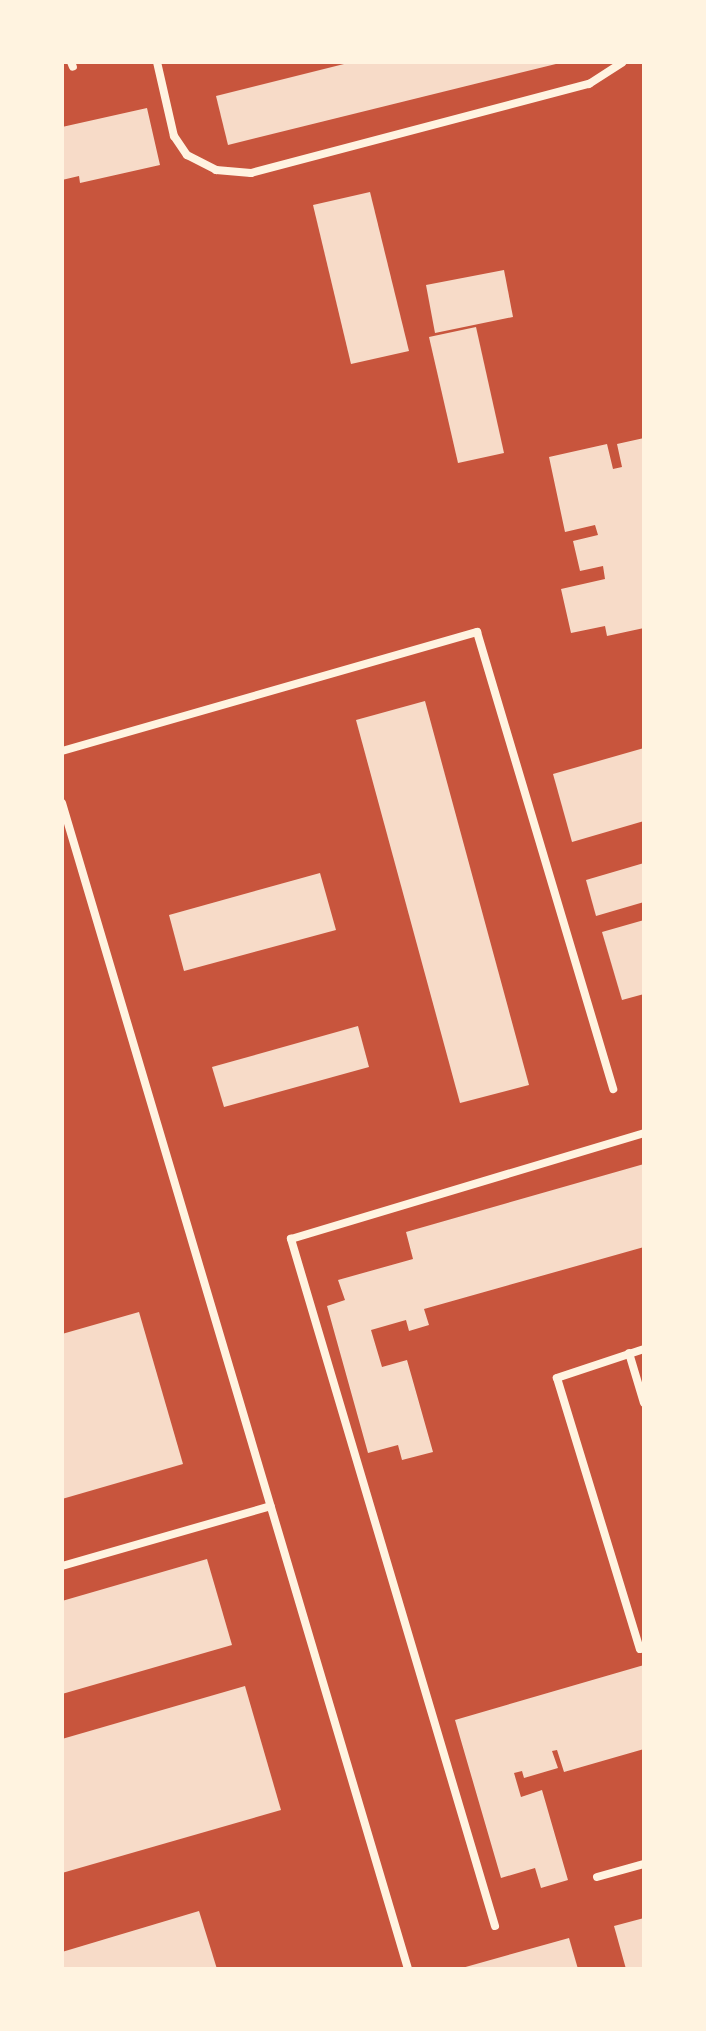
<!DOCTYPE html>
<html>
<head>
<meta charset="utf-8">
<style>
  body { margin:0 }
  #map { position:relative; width:706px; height:2031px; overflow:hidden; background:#c8553d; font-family:Lato,sans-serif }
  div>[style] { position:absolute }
  .building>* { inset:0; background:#f7dbc8 }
  .minor>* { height:8px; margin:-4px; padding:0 4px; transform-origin:4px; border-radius:4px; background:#fff3e0 }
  span { translate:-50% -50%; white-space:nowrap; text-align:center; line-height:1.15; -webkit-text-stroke:8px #fff3e0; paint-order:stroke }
  .frame { position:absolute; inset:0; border:64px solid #fff3e0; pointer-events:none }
</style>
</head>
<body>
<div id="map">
  <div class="building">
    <div style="clip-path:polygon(352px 62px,559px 62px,560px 63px,228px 145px,216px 96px)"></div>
    <div style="clip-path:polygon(147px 108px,160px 165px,80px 183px,79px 176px,62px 180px,62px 127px)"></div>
    <div style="clip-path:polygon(370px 192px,409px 351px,351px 364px,313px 205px)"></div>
    <div style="clip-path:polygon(504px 270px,513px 317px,435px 333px,426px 285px)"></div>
    <div style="clip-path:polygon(476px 327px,504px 453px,458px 463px,429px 337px)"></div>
    <div style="clip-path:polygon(644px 438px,644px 628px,607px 636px,605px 626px,571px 633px,561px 589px,605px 579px,603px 566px,580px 571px,573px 541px,598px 535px,595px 525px,565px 532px,549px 457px,607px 444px,613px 469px,622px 467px,617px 444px)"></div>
    <div style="clip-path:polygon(425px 701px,529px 1085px,460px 1103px,356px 720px)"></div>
    <div style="clip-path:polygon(644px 748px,644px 821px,572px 842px,553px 774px)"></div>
    <div style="clip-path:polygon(644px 863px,644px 902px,596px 916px,586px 880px)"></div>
    <div style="clip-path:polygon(320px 873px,336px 930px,184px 971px,169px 915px)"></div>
    <div style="clip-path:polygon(644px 920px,644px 994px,622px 1000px,602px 932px)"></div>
    <div style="clip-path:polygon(358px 1026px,369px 1067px,224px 1107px,212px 1067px)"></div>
    <div style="clip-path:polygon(644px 1164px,644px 1247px,424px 1309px,429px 1325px,409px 1331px,406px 1320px,371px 1330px,382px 1367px,407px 1360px,433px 1452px,402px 1460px,398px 1445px,368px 1453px,327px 1306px,345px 1300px,338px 1280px,413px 1259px,406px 1232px)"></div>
    <div style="clip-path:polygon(139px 1312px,183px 1464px,62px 1499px,62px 1334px)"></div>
    <div style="clip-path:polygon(207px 1559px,232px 1645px,62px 1694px,62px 1601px)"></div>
    <div style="clip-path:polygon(644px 1665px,644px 1749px,564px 1772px,557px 1750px,552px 1751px,558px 1768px,524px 1778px,522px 1771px,514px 1773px,521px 1797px,542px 1790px,568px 1880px,541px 1888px,535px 1868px,501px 1878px,455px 1720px)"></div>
    <div style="clip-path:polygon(245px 1686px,281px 1810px,62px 1873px,62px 1739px)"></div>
    <div style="clip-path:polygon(199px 1911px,217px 1969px,62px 1969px,62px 1952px)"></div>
    <div style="clip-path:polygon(644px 1918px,644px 1969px,626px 1969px,614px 1926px)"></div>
    <div style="clip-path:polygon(569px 1938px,578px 1969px,462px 1969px,462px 1968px)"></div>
  </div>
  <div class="minor">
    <div style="left:71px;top:62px;width:5px;rotate:68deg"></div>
    <div style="left:157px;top:62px;width:76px;rotate:77.1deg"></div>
    <div style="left:174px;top:136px;width:23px;rotate:56deg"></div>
    <div style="left:187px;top:155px;width:33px;rotate:27deg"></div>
    <div style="left:216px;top:170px;width:35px;rotate:5deg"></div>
    <div style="left:251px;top:173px;width:350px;rotate:-14.8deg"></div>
    <div style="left:589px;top:84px;width:40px;rotate:-32.9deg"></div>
    <div style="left:62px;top:751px;width:432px;rotate:-16deg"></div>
    <div style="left:477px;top:632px;width:477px;rotate:73.4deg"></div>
    <div style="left:62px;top:803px;width:1216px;rotate:73.47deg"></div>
    <div style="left:644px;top:1349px;width:92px;rotate:161.6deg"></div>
    <div style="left:557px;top:1378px;width:283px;rotate:73deg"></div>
    <div style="left:640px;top:1649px;width:4px;rotate:-14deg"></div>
    <div style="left:629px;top:1353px;width:52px;rotate:73.3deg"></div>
    <div style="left:62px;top:1566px;width:217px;rotate:-16deg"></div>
    <div style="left:597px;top:1877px;width:49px;rotate:-15.5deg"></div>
    <div style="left:495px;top:1926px;width:717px;rotate:-106.54deg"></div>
    <div style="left:291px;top:1239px;width:369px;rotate:-16.7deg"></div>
  </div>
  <div class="frame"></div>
</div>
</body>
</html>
